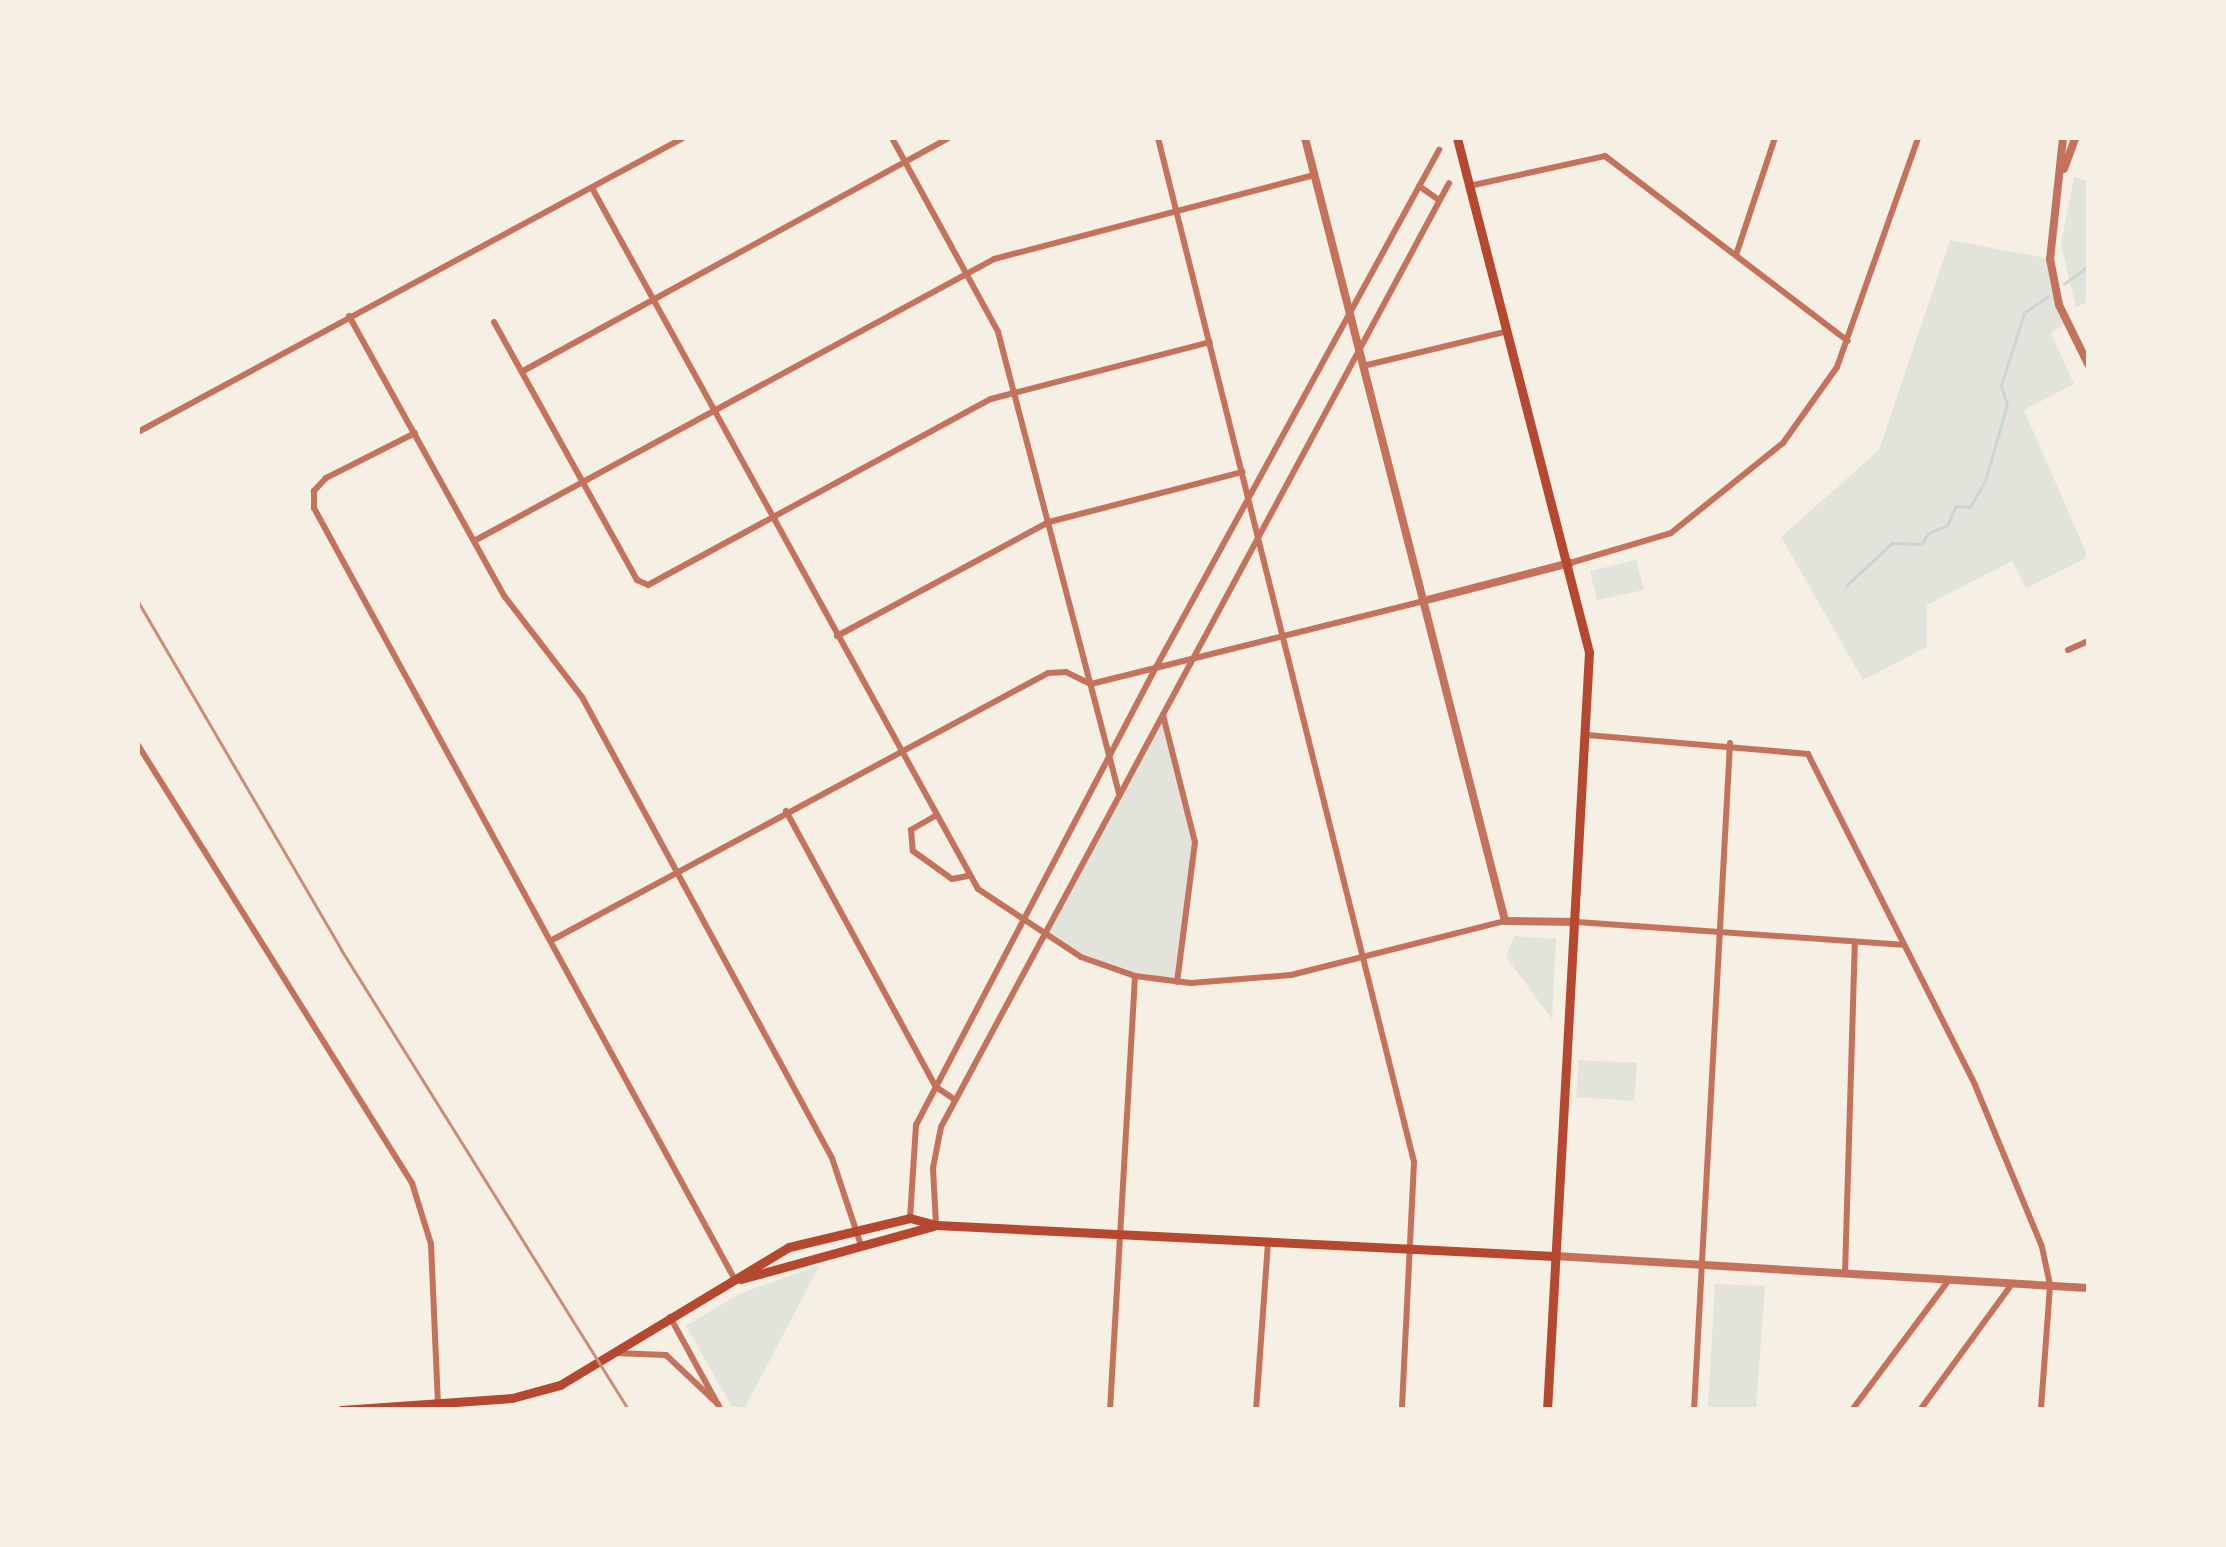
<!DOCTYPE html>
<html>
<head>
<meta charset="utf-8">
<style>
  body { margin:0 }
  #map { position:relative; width:2226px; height:1547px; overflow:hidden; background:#f6efe4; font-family:"Golos Text",sans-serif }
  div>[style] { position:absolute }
  .green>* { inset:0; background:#e2e4dc }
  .stream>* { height:2.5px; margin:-1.25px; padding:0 1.25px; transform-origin:1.25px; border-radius:1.25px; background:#c9d6d2 }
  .minor>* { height:6px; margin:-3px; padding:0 3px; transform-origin:3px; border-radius:3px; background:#c5725c }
  .tertiary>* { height:8px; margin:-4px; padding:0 4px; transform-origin:4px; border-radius:4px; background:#c5725c }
  .secondary>* { height:9px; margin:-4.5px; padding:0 4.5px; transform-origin:4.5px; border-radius:4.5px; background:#b5482f }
  .rail>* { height:2.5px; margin:-1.25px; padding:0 1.25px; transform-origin:1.25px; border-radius:1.25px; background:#cf8b77 }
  span { translate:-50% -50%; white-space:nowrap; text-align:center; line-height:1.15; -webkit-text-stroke:9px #f6efe4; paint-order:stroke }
  .frame { position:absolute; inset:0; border:140px solid #f6efe4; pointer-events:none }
</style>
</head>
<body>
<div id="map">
  <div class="green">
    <div style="clip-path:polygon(2074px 177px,2088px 181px,2088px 301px,2076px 308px,2061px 244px)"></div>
    <div style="clip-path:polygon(1950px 240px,2050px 259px,2068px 322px,2051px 333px,2074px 384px,2024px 410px,2088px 557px,2026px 588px,2012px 561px,1927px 605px,1927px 647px,1863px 680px,1781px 537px,1879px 450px)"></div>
    <div style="clip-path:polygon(1636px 560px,1644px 590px,1597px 600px,1590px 571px)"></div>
    <div style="clip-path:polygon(1163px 714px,1195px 842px,1177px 982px,1135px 976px,1044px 938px)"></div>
    <div style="clip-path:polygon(1514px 936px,1556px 939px,1552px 1019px,1506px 957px)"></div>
    <div style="clip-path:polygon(1579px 1060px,1637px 1063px,1634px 1101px,1576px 1097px)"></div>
    <div style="clip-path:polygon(820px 1265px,744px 1409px,733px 1409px,686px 1326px,739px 1294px)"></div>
    <div style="clip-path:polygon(1715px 1284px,1765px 1286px,1756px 1409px,1708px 1407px)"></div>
  </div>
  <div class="stream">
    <div style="left:2064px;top:284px;width:30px;rotate:-37deg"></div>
    <div style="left:1846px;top:586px;width:63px;rotate:-43.1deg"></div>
    <div style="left:1892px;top:543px;width:30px;rotate:2deg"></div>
    <div style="left:1922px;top:544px;width:11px;rotate:-63deg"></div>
    <div style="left:1927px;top:534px;width:22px;rotate:-24deg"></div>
    <div style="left:1947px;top:525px;width:21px;rotate:-65deg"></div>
    <div style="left:1956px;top:506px;width:14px;rotate:4deg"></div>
    <div style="left:1970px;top:507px;width:30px;rotate:-60deg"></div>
    <div style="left:1985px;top:481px;width:79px;rotate:-73.9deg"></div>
    <div style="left:2007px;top:405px;width:20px;rotate:-108deg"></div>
    <div style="left:2001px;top:386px;width:77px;rotate:-72.5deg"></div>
    <div style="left:2024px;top:313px;width:29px;rotate:-35deg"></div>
  </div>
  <div class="minor">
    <div style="left:892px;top:138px;width:221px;rotate:61.3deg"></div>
    <div style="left:998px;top:332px;width:477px;rotate:75.3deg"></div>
    <div style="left:1158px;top:138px;width:1056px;rotate:75.96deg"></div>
    <div style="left:1414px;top:1162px;width:248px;rotate:92.8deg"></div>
    <div style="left:1419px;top:186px;width:24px;rotate:35deg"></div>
    <div style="left:1469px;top:186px;width:139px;rotate:-12.4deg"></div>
    <div style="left:1605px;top:156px;width:305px;rotate:37.3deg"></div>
    <div style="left:592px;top:188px;width:800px;rotate:61.16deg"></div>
    <div style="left:978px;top:889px;width:123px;rotate:33.4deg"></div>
    <div style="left:1081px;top:957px;width:57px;rotate:19.4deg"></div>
    <div style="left:1135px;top:976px;width:56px;rotate:7.1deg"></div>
    <div style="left:1191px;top:983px;width:100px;rotate:-4.6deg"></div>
    <div style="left:1291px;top:975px;width:221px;rotate:-14.2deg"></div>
    <div style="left:1736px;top:255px;width:123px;rotate:-71.6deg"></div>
    <div style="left:349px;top:316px;width:321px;rotate:61deg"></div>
    <div style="left:505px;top:597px;width:126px;rotate:52.4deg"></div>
    <div style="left:582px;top:697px;width:524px;rotate:61.53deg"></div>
    <div style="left:832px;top:1158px;width:89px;rotate:71.6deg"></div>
    <div style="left:494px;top:322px;width:295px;rotate:61deg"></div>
    <div style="left:637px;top:580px;width:12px;rotate:24deg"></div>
    <div style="left:648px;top:585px;width:390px;rotate:-28.5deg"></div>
    <div style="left:991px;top:399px;width:226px;rotate:-14.6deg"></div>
    <div style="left:1363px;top:366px;width:146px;rotate:-13.5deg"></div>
    <div style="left:523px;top:371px;width:485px;rotate:-28.7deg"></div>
    <div style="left:138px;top:432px;width:619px;rotate:-28.34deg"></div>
    <div style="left:415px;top:433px;width:100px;rotate:153.2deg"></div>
    <div style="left:326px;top:478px;width:18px;rotate:133deg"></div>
    <div style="left:314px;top:491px;width:17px;rotate:90deg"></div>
    <div style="left:314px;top:508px;width:879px;rotate:61.39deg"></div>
    <div style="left:474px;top:541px;width:592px;rotate:-28.47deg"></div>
    <div style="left:994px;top:259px;width:331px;rotate:-14.7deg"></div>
    <div style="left:1570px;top:563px;width:105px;rotate:-16.5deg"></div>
    <div style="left:1671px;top:533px;width:144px;rotate:-38.8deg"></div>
    <div style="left:1783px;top:443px;width:93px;rotate:-54.6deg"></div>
    <div style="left:1837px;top:367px;width:243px;rotate:-70.5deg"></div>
    <div style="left:837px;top:636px;width:241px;rotate:-28.3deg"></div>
    <div style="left:1049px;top:522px;width:200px;rotate:-14.5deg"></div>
    <div style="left:2068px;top:650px;width:22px;rotate:-24deg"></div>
    <div style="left:1163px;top:715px;width:131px;rotate:75.9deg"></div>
    <div style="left:1195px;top:842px;width:141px;rotate:97.3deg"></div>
    <div style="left:1587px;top:735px;width:222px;rotate:4.9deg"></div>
    <div style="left:1808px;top:754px;width:371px;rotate:63.2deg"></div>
    <div style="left:1975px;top:1085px;width:175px;rotate:67.5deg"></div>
    <div style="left:2042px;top:1247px;width:40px;rotate:78deg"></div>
    <div style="left:2050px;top:1286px;width:124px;rotate:94.2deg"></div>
    <div style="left:138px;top:745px;width:517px;rotate:57.97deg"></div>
    <div style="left:412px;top:1183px;width:64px;rotate:72.7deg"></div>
    <div style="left:431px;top:1244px;width:158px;rotate:87.5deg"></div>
    <div style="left:786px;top:811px;width:314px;rotate:61.5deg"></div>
    <div style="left:936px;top:1087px;width:23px;rotate:34deg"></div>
    <div style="left:935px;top:816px;width:28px;rotate:150deg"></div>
    <div style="left:911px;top:830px;width:21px;rotate:85deg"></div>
    <div style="left:913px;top:851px;width:48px;rotate:35.7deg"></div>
    <div style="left:952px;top:879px;width:16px;rotate:-11deg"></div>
    <div style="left:1577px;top:922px;width:326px;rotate:4deg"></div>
    <div style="left:554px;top:939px;width:561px;rotate:-28.3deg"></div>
    <div style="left:1048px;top:673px;width:18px;rotate:-3deg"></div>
    <div style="left:1066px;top:672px;width:28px;rotate:26deg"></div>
    <div style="left:1091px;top:684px;width:342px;rotate:-14deg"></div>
    <div style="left:910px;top:1218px;width:93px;rotate:-86.3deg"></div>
    <div style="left:916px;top:1125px;width:515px;rotate:-62.34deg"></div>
    <div style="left:1155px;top:669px;width:592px;rotate:-61.31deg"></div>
    <div style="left:936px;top:1224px;width:56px;rotate:-93.1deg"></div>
    <div style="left:933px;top:1168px;width:42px;rotate:-79deg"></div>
    <div style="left:941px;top:1127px;width:1072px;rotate:-61.71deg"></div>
    <div style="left:1845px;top:1274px;width:332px;rotate:-88.3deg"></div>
    <div style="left:670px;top:1317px;width:106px;rotate:61.3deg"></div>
    <div style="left:615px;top:1353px;width:51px;rotate:2.2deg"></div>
    <div style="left:666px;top:1355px;width:71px;rotate:43.3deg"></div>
    <div style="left:1110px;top:1410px;width:434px;rotate:-86.7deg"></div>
    <div style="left:1256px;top:1410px;width:169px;rotate:-85.9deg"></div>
    <div style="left:1694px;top:1410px;width:668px;rotate:-86.91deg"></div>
    <div style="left:1852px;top:1410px;width:162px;rotate:-53.3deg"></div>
    <div style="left:1920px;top:1410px;width:156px;rotate:-53.9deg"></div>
  </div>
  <div class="tertiary">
    <div style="left:1305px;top:138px;width:808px;rotate:75.67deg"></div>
    <div style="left:1505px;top:921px;width:71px;rotate:0.8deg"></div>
    <div style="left:2063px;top:138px;width:122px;rotate:96.1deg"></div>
    <div style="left:2050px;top:259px;width:47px;rotate:78.9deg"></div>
    <div style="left:2059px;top:305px;width:66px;rotate:63.8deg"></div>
    <div style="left:2064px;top:169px;width:33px;rotate:-70deg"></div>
    <div style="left:1423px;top:601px;width:152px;rotate:-14.5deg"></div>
    <div style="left:1555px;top:1256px;width:534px;rotate:3.44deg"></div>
  </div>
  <div class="secondary">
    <div style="left:1457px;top:138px;width:531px;rotate:75.6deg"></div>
    <div style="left:1589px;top:652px;width:759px;rotate:93.17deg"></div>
    <div style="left:741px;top:1279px;width:199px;rotate:-15.4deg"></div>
    <div style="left:341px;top:1410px;width:171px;rotate:-4deg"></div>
    <div style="left:512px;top:1398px;width:50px;rotate:-15.2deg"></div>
    <div style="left:560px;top:1385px;width:267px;rotate:-31.1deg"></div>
    <div style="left:789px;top:1247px;width:124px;rotate:-13.5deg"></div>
    <div style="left:910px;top:1218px;width:27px;rotate:15deg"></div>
    <div style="left:936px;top:1225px;width:620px;rotate:2.87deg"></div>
  </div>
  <div class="rail">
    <div style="left:138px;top:601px;width:403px;rotate:59.7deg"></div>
    <div style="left:341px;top:949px;width:544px;rotate:58.01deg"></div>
  </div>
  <div class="frame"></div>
</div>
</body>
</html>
